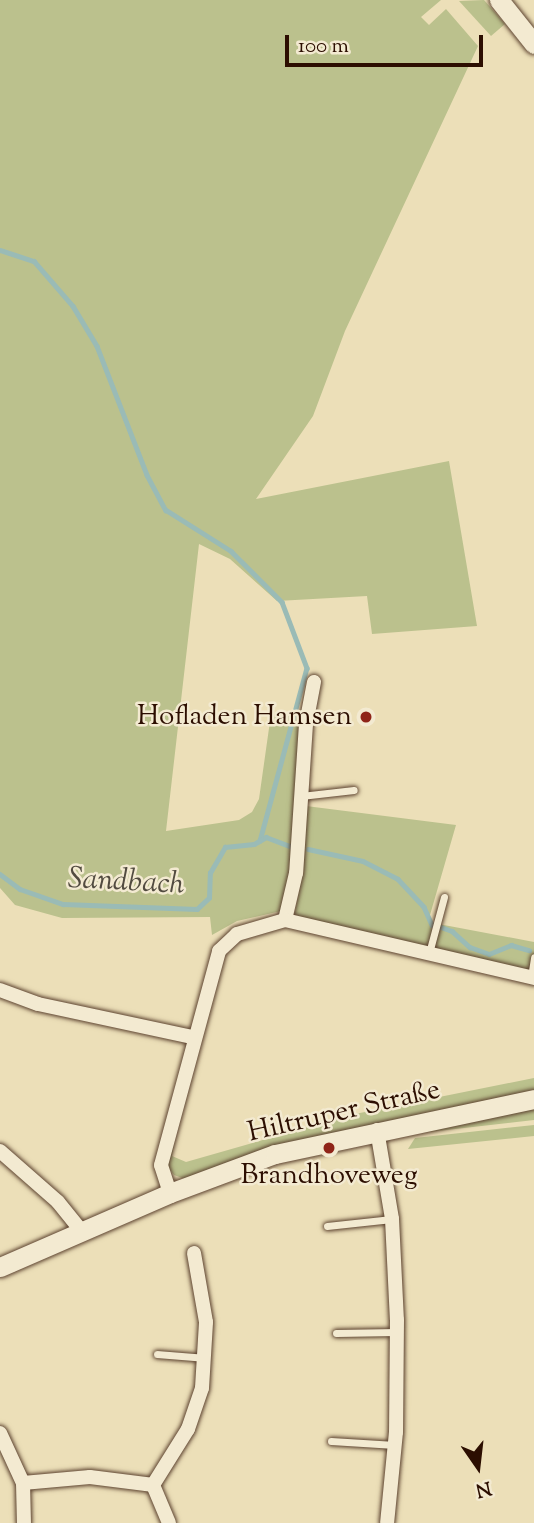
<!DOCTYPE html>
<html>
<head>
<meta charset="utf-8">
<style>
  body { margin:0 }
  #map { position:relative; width:534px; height:1523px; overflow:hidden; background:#ecdfb8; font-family:"Sorts Mill Goudy",serif }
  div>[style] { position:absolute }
  .green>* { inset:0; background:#bbc18d }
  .stream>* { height:4.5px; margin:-2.25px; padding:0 2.25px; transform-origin:2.25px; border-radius:2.25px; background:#9abbb6 }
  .roads { filter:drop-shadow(0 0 2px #5c422f) drop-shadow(0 0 2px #5c422f) }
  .lane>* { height:7px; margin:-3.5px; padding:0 3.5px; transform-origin:3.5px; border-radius:3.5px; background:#f3ead1 }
  .street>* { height:14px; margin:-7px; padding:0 7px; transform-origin:7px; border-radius:7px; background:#f3ead1 }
  .secondary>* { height:19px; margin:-9.5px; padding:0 9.5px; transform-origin:9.5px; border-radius:9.5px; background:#f3ead1 }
  .dots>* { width:19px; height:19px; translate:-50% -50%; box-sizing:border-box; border:4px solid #f3ead1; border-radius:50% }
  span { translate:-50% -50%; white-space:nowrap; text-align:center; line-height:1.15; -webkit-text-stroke:5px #f3ead1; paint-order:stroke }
  .poi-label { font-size:28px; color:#2c0e01 }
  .right { translate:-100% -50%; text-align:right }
  .street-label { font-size:28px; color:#2c0e01 }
  .water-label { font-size:30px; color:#524b40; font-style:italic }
  .north { position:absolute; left:443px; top:1432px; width:70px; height:70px; -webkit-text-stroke:5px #f3ead1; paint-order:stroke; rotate:166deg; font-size:19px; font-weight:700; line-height:28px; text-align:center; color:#2c0e01 }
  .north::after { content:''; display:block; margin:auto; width:24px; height:32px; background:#2c0e01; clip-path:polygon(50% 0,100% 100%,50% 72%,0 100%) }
  .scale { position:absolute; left:285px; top:35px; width:198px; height:32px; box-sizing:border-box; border:4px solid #2c0e01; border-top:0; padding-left:9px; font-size:21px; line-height:24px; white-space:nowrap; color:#2c0e01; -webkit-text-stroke:5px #f3ead1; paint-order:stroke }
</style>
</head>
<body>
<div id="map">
  <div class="green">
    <div style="clip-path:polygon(0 0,441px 0,421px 17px,429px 25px,446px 9px,478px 46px,345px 331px,313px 416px,256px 499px,449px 461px,477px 626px,372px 634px,367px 596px,277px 601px,230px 559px,199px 544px,166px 831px,239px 820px,252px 812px,259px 799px,271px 714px,302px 716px,306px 806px,456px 825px,428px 922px,534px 942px,534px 972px,294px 917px,302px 875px,293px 873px,281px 911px,237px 921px,212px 935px,210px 917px,62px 918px,15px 905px,0 888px)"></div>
    <div style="clip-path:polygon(484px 0,505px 24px,491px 36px,459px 1px)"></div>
    <div style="clip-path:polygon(534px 1078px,534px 1092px,185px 1179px,174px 1175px,165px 1163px,177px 1126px,172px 1156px,186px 1162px,350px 1115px)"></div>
    <div style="clip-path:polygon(534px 1105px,534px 1120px,403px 1135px)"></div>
    <div style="clip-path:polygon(534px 1125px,534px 1136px,408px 1149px,415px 1138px)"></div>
  </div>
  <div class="stream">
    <div style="left:0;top:250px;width:36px;rotate:18deg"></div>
    <div style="left:34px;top:261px;width:60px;rotate:49.1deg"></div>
    <div style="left:73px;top:306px;width:47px;rotate:59deg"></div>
    <div style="left:97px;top:346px;width:138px;rotate:68.8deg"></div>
    <div style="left:147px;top:475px;width:40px;rotate:62deg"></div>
    <div style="left:166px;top:510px;width:77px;rotate:32.2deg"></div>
    <div style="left:231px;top:551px;width:72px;rotate:45deg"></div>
    <div style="left:282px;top:602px;width:71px;rotate:69.3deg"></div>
    <div style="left:307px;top:668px;width:179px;rotate:105.2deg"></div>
    <div style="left:308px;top:849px;width:56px;rotate:12.3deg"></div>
    <div style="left:363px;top:861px;width:39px;rotate:27deg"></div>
    <div style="left:398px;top:879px;width:38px;rotate:47deg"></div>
    <div style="left:424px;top:907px;width:20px;rotate:66deg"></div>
    <div style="left:0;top:874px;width:25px;rotate:37deg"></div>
    <div style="left:20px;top:889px;width:46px;rotate:19.2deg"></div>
    <div style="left:63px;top:904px;width:134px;rotate:2.1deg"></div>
    <div style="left:197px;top:909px;width:16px;rotate:-43deg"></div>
    <div style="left:209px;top:898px;width:25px;rotate:-88deg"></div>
    <div style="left:210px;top:873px;width:30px;rotate:-60deg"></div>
    <div style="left:225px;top:847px;width:29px;rotate:-6deg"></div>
    <div style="left:254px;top:844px;width:14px;rotate:-30deg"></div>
    <div style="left:266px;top:837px;width:28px;rotate:21deg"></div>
    <div style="left:441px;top:927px;width:12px;rotate:20deg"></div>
    <div style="left:452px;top:931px;width:24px;rotate:42deg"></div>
    <div style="left:470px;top:947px;width:20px;rotate:20deg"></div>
    <div style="left:489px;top:954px;width:24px;rotate:-22deg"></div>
    <div style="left:511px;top:945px;width:19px;rotate:16deg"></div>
  </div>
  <div class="roads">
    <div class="lane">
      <div style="left:301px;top:796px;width:53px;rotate:-6.5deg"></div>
      <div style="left:429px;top:953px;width:58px;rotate:-75deg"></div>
      <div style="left:531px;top:977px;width:20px;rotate:-81deg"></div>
      <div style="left:327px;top:1226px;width:65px;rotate:-6.1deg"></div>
      <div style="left:336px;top:1333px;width:60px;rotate:-1deg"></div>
      <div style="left:157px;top:1354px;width:49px;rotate:4.7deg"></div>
      <div style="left:331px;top:1441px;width:64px;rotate:3.6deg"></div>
    </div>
    <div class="street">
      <div style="left:314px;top:682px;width:43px;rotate:100.8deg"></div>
      <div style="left:306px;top:724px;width:149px;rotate:93.8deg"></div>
      <div style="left:296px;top:873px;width:48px;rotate:103.2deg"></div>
      <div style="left:285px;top:920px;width:256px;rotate:13.1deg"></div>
      <div style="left:0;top:990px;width:40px;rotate:20.2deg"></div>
      <div style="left:38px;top:1004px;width:157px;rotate:12.1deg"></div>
      <div style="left:377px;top:1130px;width:90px;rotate:80.4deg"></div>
      <div style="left:392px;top:1219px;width:101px;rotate:87.2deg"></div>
      <div style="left:397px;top:1320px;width:112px;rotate:90.5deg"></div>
      <div style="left:396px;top:1432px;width:91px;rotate:95.6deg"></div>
      <div style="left:0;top:1151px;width:77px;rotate:41.3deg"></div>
      <div style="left:58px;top:1202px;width:36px;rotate:51deg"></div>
      <div style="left:170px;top:1193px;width:29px;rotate:-108deg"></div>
      <div style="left:161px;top:1165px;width:222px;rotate:-74.8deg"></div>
      <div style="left:219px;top:951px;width:25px;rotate:-43deg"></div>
      <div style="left:237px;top:934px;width:50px;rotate:-16.3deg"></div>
      <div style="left:0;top:1433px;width:55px;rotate:65.3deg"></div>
      <div style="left:23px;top:1483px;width:40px;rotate:88.6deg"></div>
      <div style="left:23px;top:1483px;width:67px;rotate:-5.1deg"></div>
      <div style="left:90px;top:1477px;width:64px;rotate:7.2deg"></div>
      <div style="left:153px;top:1485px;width:41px;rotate:67.2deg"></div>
      <div style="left:153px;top:1485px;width:66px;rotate:-58deg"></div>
      <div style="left:188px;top:1429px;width:43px;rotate:-71.1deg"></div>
      <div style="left:202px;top:1388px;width:66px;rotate:-86.5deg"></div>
      <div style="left:206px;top:1322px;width:70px;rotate:-99.9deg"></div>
    </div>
    <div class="secondary">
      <div style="left:499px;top:0;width:56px;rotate:51.5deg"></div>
      <div style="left:0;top:1267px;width:185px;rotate:-23.5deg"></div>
      <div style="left:170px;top:1193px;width:112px;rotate:-20.4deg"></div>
      <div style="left:275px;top:1154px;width:265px;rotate:-12deg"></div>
    </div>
  </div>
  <div class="dots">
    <div style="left:366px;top:717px;background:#8f2418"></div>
    <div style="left:329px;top:1148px;background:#8f2418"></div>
  </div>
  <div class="poi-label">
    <span class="right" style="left:352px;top:717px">Hofladen Hamsen</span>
    <span style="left:329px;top:1176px">Brandhoveweg</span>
  </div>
  <div class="street-label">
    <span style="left:344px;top:1112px;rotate:-13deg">Hiltruper Straße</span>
  </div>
  <div class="water-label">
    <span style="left:126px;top:883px;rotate:3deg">Sandbach</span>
  </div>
  <div class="north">N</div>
  <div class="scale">100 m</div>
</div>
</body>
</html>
